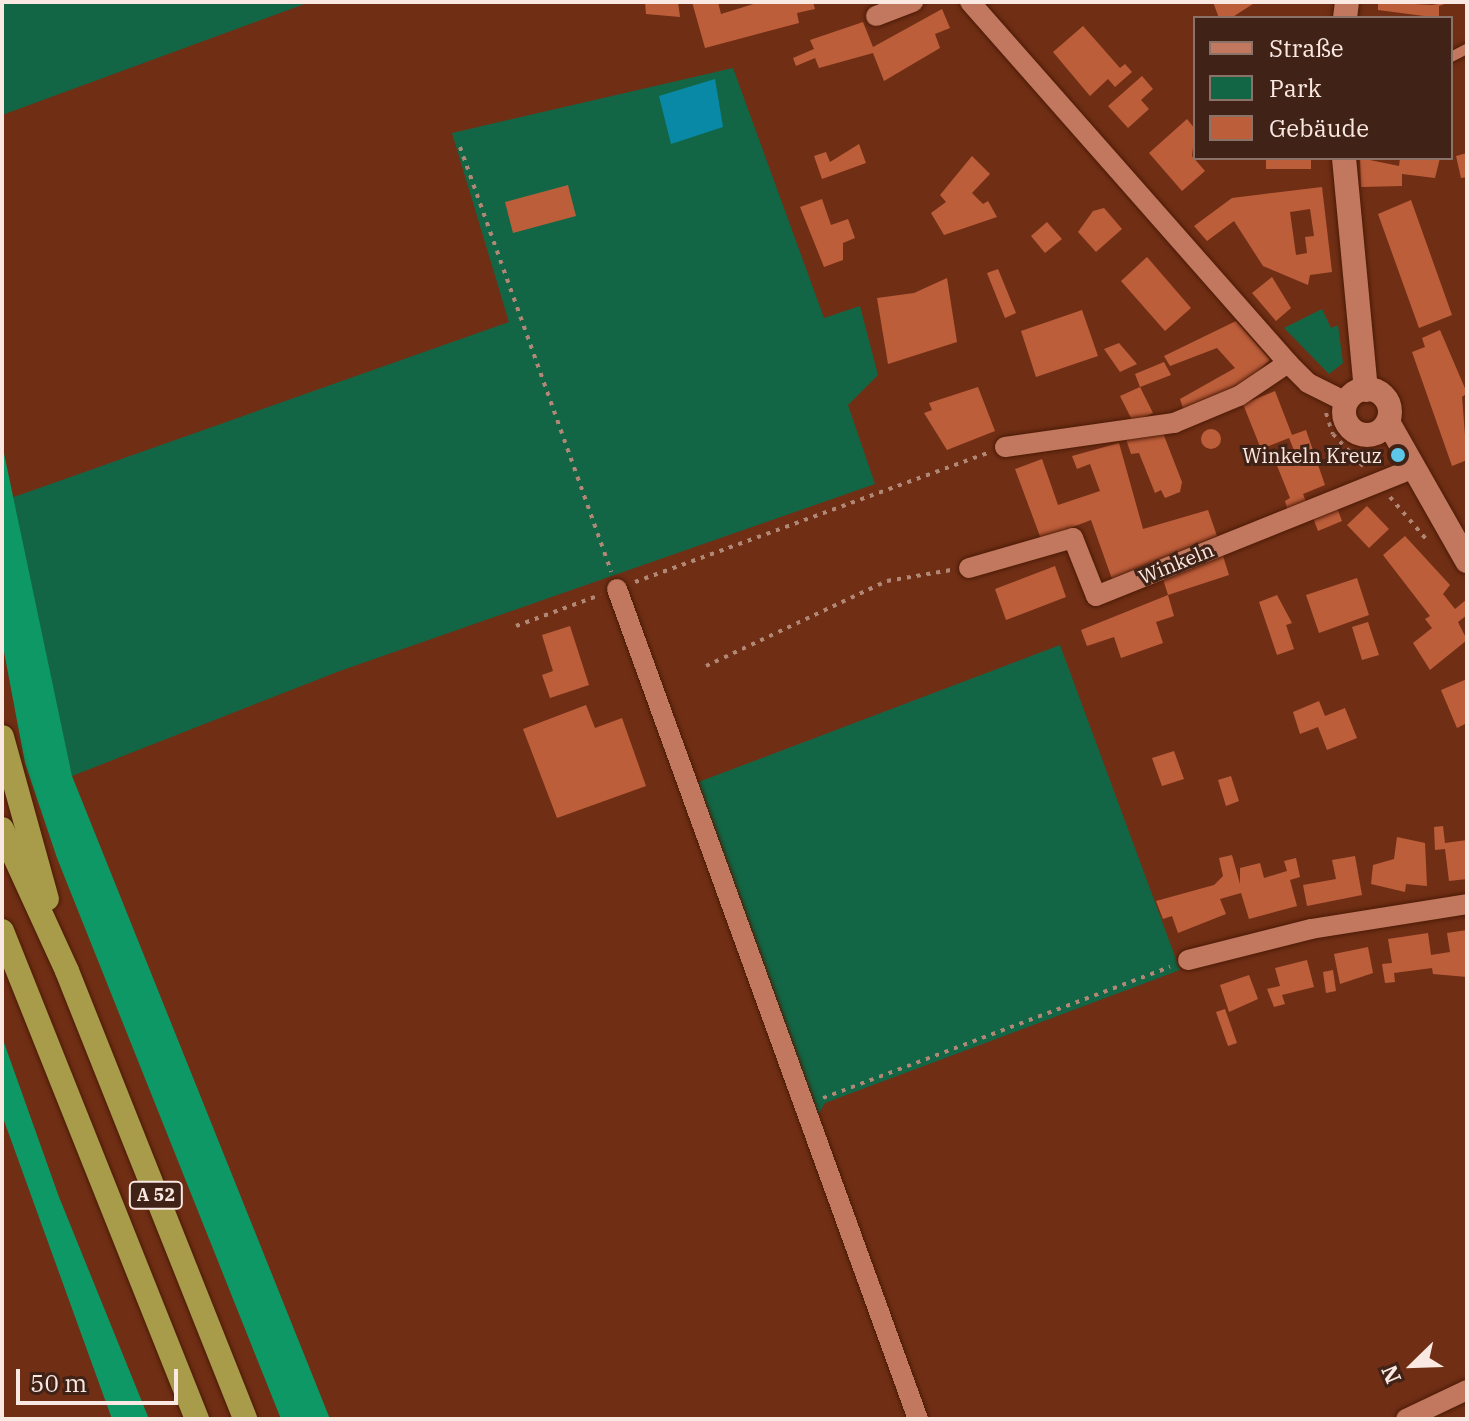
<!DOCTYPE html>
<html>
<head>
<meta charset="utf-8">
<style>
  body { margin:0 }
  #map { position:relative; width:1469px; height:1421px; overflow:hidden; background:#702f15; font-family:"IBM Plex Serif",serif }
  div>[style] { position:absolute }
  .green>* { inset:0; background:#126645 }
  .forest>* { inset:0; background:#0d9865 }
  .water>* { inset:0; background:#0a89a7 }
  .building>* { inset:0; background:#bd5e3b }
  .round { border-radius:50% }
  .path>* { height:4px; margin-top:-2px; transform-origin:0; background:repeating-linear-gradient(90deg,#b18776 0 4px,transparent 0 10px) }
  .roads { filter:drop-shadow(0 0 2px #4b1a06) drop-shadow(0 0 2px #4b1a06) }
  .service>* { height:10px; margin:-5px; padding:0 5px; transform-origin:5px; border-radius:5px; background:#c2785e }
  .minor>* { height:20px; margin:-10px; padding:0 10px; transform-origin:10px; border-radius:10px; background:#c2785e }
  .tertiary>* { height:24px; margin:-12px; padding:0 12px; transform-origin:12px; border-radius:12px; background:#c2785e }
  .tertiary>.ring { margin:-12px; padding:0; box-sizing:content-box; background:none; border:24px solid #c2785e; border-radius:50% }
  .motorway>* { height:24px; margin:-12px; padding:0 12px; transform-origin:12px; border-radius:12px; background:#a89b4a }
  .dots>* { width:22px; height:22px; translate:-50% -50%; box-sizing:border-box; border:4px solid #412217; border-radius:50% }
  span { translate:-50% -50%; white-space:nowrap; text-align:center; line-height:1.15; -webkit-text-stroke:6px #412217; paint-order:stroke }
  .shield-label span { padding:2px 6px; background:#412217; border:2px solid; border-radius:6px; -webkit-text-stroke-width:0 }
  .shield-label { font-size:18px; color:#fae9e3; font-weight:700 }
  .poi-label { font-size:20px; color:#fae9e3 }
  .right { translate:-100% -50%; text-align:right }
  .street-label { font-size:20px; color:#fae9e3 }
  .frame { position:absolute; inset:0; border:4px solid #fae9e3; pointer-events:none }
  .legend { position:absolute; left:1193px; top:16px; width:260px; height:144px; box-sizing:border-box; background:#412217; border:2px solid #8b7269; margin:0; padding:10px 14px; list-style:none; font-size:24px; color:#fae9e3 }
  .legend li { display:flex; align-items:center; gap:16px; height:40px }
  .legend b { width:40px; border:2px solid #8b7269 }
  .north { position:absolute; left:1373px; top:1325px; width:80px; height:80px; -webkit-text-stroke:6px #412217; paint-order:stroke; rotate:247deg; font-size:22px; font-weight:700; line-height:32px; text-align:center; color:#fae9e3 }
  .north::after { content:''; display:block; margin:auto; width:28px; height:36px; background:#fae9e3; clip-path:polygon(50% 0,100% 100%,50% 72%,0 100%) }
  .scale { position:absolute; left:16px; top:1369px; width:162px; height:36px; box-sizing:border-box; border:4px solid #fae9e3; border-top:0; padding-left:10px; font-size:24px; line-height:28px; white-space:nowrap; color:#fae9e3; -webkit-text-stroke:6px #412217; paint-order:stroke }
</style>
</head>
<body>
<div id="map">
  <div class="green">
    <div style="clip-path:polygon(2px 2px,310px 2px,2px 115px)"></div>
    <div style="clip-path:polygon(733px 68px,824px 318px,860px 306px,878px 375px,848px 405px,875px 484px,337px 672px,72px 776px,11px 498px,509px 322px,452px 133px)"></div>
    <div style="clip-path:polygon(1322px 309px,1331px 328px,1338px 325px,1343px 363px,1329px 374px,1284px 328px)"></div>
    <div style="clip-path:polygon(1060px 645px,1180px 970px,825px 1103px,816px 1119px,688px 786px)"></div>
  </div>
  <div class="forest">
    <div style="clip-path:polygon(2px 444px,72px 776px,330px 1419px,281px 1419px,57px 858px,25px 763px,2px 641px)"></div>
    <div style="clip-path:polygon(2px 1037px,59px 1197px,149px 1419px,112px 1419px,2px 1115px)"></div>
  </div>
  <div class="water">
    <div style="clip-path:polygon(715px 79px,723px 127px,671px 144px,659px 96px)"></div>
  </div>
  <div class="building">
    <div style="clip-path:polygon(645px 2px,678px 2px,680px 17px,646px 14px)"></div>
    <div style="clip-path:polygon(692px 2px,718px 2px,721px 14px,760px 2px,813px 2px,815px 9px,797px 13px,799px 23px,705px 48px)"></div>
    <div style="clip-path:polygon(1213px 2px,1256px 2px,1231px 18px,1219px 18px)"></div>
    <div style="clip-path:polygon(1378px 2px,1432px 5px,1450px 2px,1439px 6px,1439px 18px,1378px 10px)"></div>
    <div style="clip-path:polygon(942px 9px,950px 28px,935px 34px,940px 48px,884px 81px,873px 53px,819px 68px,815px 58px,796px 66px,793px 58px,814px 49px,810px 40px,863px 22px,873px 47px)"></div>
    <div style="clip-path:polygon(1083px 26px,1120px 68px,1125px 64px,1132px 72px,1115px 87px,1108px 79px,1090px 96px,1053px 52px)"></div>
    <div style="clip-path:polygon(1142px 76px,1153px 89px,1141px 100px,1149px 109px,1128px 128px,1108px 106px)"></div>
    <div style="clip-path:polygon(1187px 119px,1195px 129px,1192px 156px,1205px 171px,1182px 191px,1149px 153px)"></div>
    <div style="clip-path:polygon(859px 144px,866px 163px,822px 179px,814px 156px,826px 152px,830px 162px)"></div>
    <div style="clip-path:polygon(1467px 153px,1467px 177px,1461px 178px,1456px 156px)"></div>
    <div style="clip-path:polygon(972px 156px,990px 174px,972px 193px,983px 204px,988px 201px,997px 217px,944px 235px,931px 213px,946px 202px,940px 195px)"></div>
    <div style="clip-path:polygon(1266px 158px,1311px 158px,1311px 169px,1266px 169px)"></div>
    <div style="clip-path:polygon(1360px 158px,1399px 166px,1400px 158px,1440px 158px,1435px 178px,1402px 174px,1402px 186px,1361px 187px)"></div>
    <div style="clip-path:polygon(568px 185px,576px 216px,513px 233px,505px 202px)"></div>
    <div style="clip-path:polygon(evenodd,1322px 187px,1332px 272px,1310px 275px,1308px 285px,1263px 266px,1234px 221px,1207px 241px,1194px 226px,1232px 198px,1322px 187px,1310px 209px,1314px 236px,1305px 237px,1307px 253px,1296px 255px,1290px 212px,1310px 209px)"></div>
    <div style="clip-path:polygon(822px 199px,831px 225px,848px 219px,855px 238px,843px 243px,843px 260px,824px 267px,800px 207px)"></div>
    <div style="clip-path:polygon(1411px 200px,1452px 315px,1419px 328px,1378px 214px)"></div>
    <div style="clip-path:polygon(1104px 208px,1122px 229px,1096px 252px,1078px 232px,1093px 211px)"></div>
    <div style="clip-path:polygon(1047px 222px,1062px 239px,1045px 253px,1031px 236px)"></div>
    <div style="clip-path:polygon(1147px 257px,1191px 308px,1165px 331px,1121px 281px)"></div>
    <div style="clip-path:polygon(998px 269px,1016px 313px,1005px 318px,987px 273px)"></div>
    <div style="clip-path:polygon(1272px 277px,1291px 308px,1276px 321px,1252px 293px)"></div>
    <div style="clip-path:polygon(947px 278px,957px 342px,888px 364px,877px 298px,914px 293px)"></div>
    <div style="clip-path:polygon(1082px 310px,1098px 356px,1036px 377px,1021px 331px)"></div>
    <div style="clip-path:polygon(1236px 321px,1270px 360px,1247px 381px,1185px 414px,1180px 399px,1235px 368px,1217px 348px,1170px 366px,1164px 356px)"></div>
    <div style="clip-path:polygon(1440px 330px,1467px 393px,1462px 397px,1467px 460px,1452px 466px,1412px 352px,1425px 347px,1422px 338px)"></div>
    <div style="clip-path:polygon(1119px 343px,1137px 364px,1120px 372px,1104px 349px)"></div>
    <div style="clip-path:polygon(1164px 362px,1171px 375px,1140px 387px,1135px 374px)"></div>
    <div style="clip-path:polygon(978px 387px,995px 431px,947px 450px,924px 413px,932px 410px,929px 403px)"></div>
    <div style="clip-path:polygon(1140px 387px,1153px 413px,1133px 422px,1120px 396px)"></div>
    <div style="clip-path:polygon(1275px 391px,1292px 435px,1306px 430px,1325px 485px,1303px 494px,1307px 504px,1288px 511px,1285px 501px,1290px 498px,1276px 463px,1296px 455px,1289px 438px,1261px 449px,1243px 404px)"></div>
    <div class="round" style="left:1201px;top:429px;width:20px;height:20px"></div>
    <div style="clip-path:polygon(1163px 433px,1182px 482px,1180px 492px,1165px 498px,1161px 490px,1155px 493px,1139px 453px,1131px 454px,1126px 439px)"></div>
    <div style="clip-path:polygon(1119px 443px,1143px 529px,1208px 510px,1217px 536px,1112px 579px,1091px 520px,1041px 539px,1015px 469px,1042px 459px,1058px 505px,1100px 491px,1090px 464px,1077px 469px,1072px 456px)"></div>
    <div style="clip-path:polygon(1336px 505px,1342px 521px,1318px 531px,1312px 515px)"></div>
    <div style="clip-path:polygon(1367px 506px,1389px 529px,1369px 548px,1347px 525px)"></div>
    <div style="clip-path:polygon(1405px 536px,1450px 585px,1443px 594px,1455px 609px,1467px 599px,1467px 615px,1458px 622px,1467px 640px,1430px 670px,1413px 643px,1432px 628px,1425px 619px,1430px 616px,1383px 555px)"></div>
    <div style="clip-path:polygon(1223px 556px,1229px 575px,1168px 595px,1162px 576px)"></div>
    <div style="clip-path:polygon(1055px 566px,1066px 597px,1006px 620px,995px 589px)"></div>
    <div style="clip-path:polygon(1357px 578px,1369px 615px,1319px 633px,1306px 595px)"></div>
    <div style="clip-path:polygon(1168px 595px,1174px 616px,1156px 622px,1163px 643px,1121px 658px,1114px 637px,1087px 646px,1081px 630px)"></div>
    <div style="clip-path:polygon(1277px 595px,1292px 623px,1286px 625px,1294px 649px,1277px 655px,1259px 602px)"></div>
    <div style="clip-path:polygon(1368px 622px,1379px 655px,1362px 660px,1352px 627px)"></div>
    <div style="clip-path:polygon(570px 626px,589px 685px,550px 698px,542px 675px,553px 671px,542px 635px)"></div>
    <div style="clip-path:polygon(1467px 679px,1467px 723px,1457px 728px,1441px 690px)"></div>
    <div style="clip-path:polygon(1319px 701px,1325px 716px,1345px 708px,1357px 738px,1327px 750px,1318px 727px,1300px 734px,1293px 712px)"></div>
    <div style="clip-path:polygon(586px 705px,595px 728px,622px 718px,646px 786px,557px 818px,523px 729px)"></div>
    <div style="clip-path:polygon(1174px 751px,1184px 779px,1162px 786px,1152px 758px)"></div>
    <div style="clip-path:polygon(1231px 776px,1239px 801px,1226px 806px,1218px 780px)"></div>
    <div style="clip-path:polygon(1443px 826px,1445px 843px,1467px 840px,1467px 879px,1449px 881px,1445px 849px,1435px 850px,1434px 827px)"></div>
    <div style="clip-path:polygon(1397px 837px,1425px 843px,1427px 886px,1406px 884px,1405px 892px,1371px 884px,1373px 865px,1394px 859px)"></div>
    <div style="clip-path:polygon(1232px 855px,1240px 884px,1240px 868px,1260px 863px,1264px 878px,1287px 871px,1284px 861px,1296px 858px,1300px 877px,1290px 880px,1297px 906px,1249px 919px,1241px 893px,1220px 899px,1226px 914px,1178px 933px,1172px 916px,1163px 919px,1156px 901px,1214px 885px,1223px 876px,1219px 858px)"></div>
    <div style="clip-path:polygon(1355px 856px,1362px 895px,1307px 906px,1303px 885px,1336px 879px,1332px 860px)"></div>
    <div style="clip-path:polygon(1467px 930px,1467px 977px,1433px 974px,1432px 968px,1394px 973px,1395px 982px,1385px 983px,1382px 964px,1392px 963px,1388px 939px,1428px 933px,1431px 955px,1450px 952px,1447px 933px)"></div>
    <div style="clip-path:polygon(1368px 947px,1373px 973px,1340px 984px,1334px 954px)"></div>
    <div style="clip-path:polygon(1307px 960px,1314px 987px,1282px 995px,1285px 1004px,1274px 1007px,1267px 989px,1280px 986px,1275px 968px)"></div>
    <div style="clip-path:polygon(1333px 970px,1336px 991px,1326px 993px,1323px 972px)"></div>
    <div style="clip-path:polygon(1249px 975px,1258px 999px,1229px 1012px,1220px 985px)"></div>
    <div style="clip-path:polygon(1225px 1009px,1237px 1043px,1228px 1046px,1216px 1012px)"></div>
  </div>
  <div class="path">
    <div style="left:460px;top:147px;width:451px;rotate:70.4deg"></div>
    <div style="left:1326px;top:413px;width:22px;rotate:72deg"></div>
    <div style="left:1333px;top:434px;width:44px;rotate:46.8deg"></div>
    <div style="left:1390px;top:497px;width:55px;rotate:49.4deg"></div>
    <div style="left:635px;top:582px;width:375px;rotate:-20.1deg"></div>
    <div style="left:516px;top:626px;width:90px;rotate:-20.3deg"></div>
    <div style="left:706px;top:666px;width:200px;rotate:-25.2deg"></div>
    <div style="left:887px;top:581px;width:65px;rotate:-9.8deg"></div>
    <div style="left:823px;top:1098px;width:371px;rotate:-20.7deg"></div>
  </div>
  <div class="roads">
    <div class="service">
      <div style="left:1451px;top:57px;width:18px;rotate:-27deg"></div>
    </div>
    <div class="minor">
      <div style="left:970px;top:2px;width:481px;rotate:48.6deg"></div>
      <div style="left:1288px;top:363px;width:28px;rotate:45deg"></div>
      <div style="left:1308px;top:383px;width:42px;rotate:26.6deg"></div>
      <div style="left:876px;top:16px;width:40px;rotate:-21deg"></div>
      <div style="left:1005px;top:447px;width:171px;rotate:-8.1deg"></div>
      <div style="left:1174px;top:423px;width:70px;rotate:-22.6deg"></div>
      <div style="left:1239px;top:396px;width:59px;rotate:-34deg"></div>
      <div style="left:969px;top:568px;width:108px;rotate:-16.1deg"></div>
      <div style="left:1073px;top:538px;width:62px;rotate:68.4deg"></div>
      <div style="left:1096px;top:596px;width:343px;rotate:-21.9deg"></div>
      <div style="left:617px;top:589px;width:883px;rotate:70.07deg"></div>
      <div style="left:1188px;top:960px;width:127px;rotate:-14.1deg"></div>
      <div style="left:1311px;top:929px;width:158px;rotate:-9.1deg"></div>
      <div style="left:1406px;top:1419px;width:68px;rotate:-25.4deg"></div>
    </div>
    <div class="tertiary">
      <div style="left:1345px;top:18px;width:16px;rotate:-83deg"></div>
      <div style="left:1344px;top:158px;width:233px;rotate:84.6deg"></div>
      <div class="ring" style="left:1344px;top:389px;width:22px;height:22px"></div>
      <div style="left:1388px;top:422px;width:160px;rotate:60.4deg"></div>
    </div>
    <div class="motorway">
      <div style="left:2px;top:737px;width:168px;rotate:74.5deg"></div>
      <div style="left:2px;top:829px;width:156px;rotate:65.4deg"></div>
      <div style="left:67px;top:971px;width:482px;rotate:68.3deg"></div>
      <div style="left:2px;top:931px;width:526px;rotate:68.22deg"></div>
    </div>
  </div>
  <div class="dots">
    <div style="left:1398px;top:455px;background:#5cc7e8"></div>
  </div>
  <div class="shield-label">
    <span style="left:156px;top:1195px">A 52</span>
  </div>
  <div class="poi-label">
    <span class="right" style="left:1382px;top:455px">Winkeln Kreuz</span>
  </div>
  <div class="street-label">
    <span style="left:1176px;top:563px;rotate:-22deg">Winkeln</span>
  </div>
  <div class="frame"></div>
  <ul class="legend">
  <li><b style="height:10px;background:#c2785e"></b>Straße</li>
  <li><b style="height:22px;background:#126645"></b>Park</li>
  <li><b style="height:22px;background:#bd5e3b"></b>Gebäude</li>
  </ul>
  <div class="north">N</div>
  <div class="scale">50 m</div>
</div>
</body>
</html>
